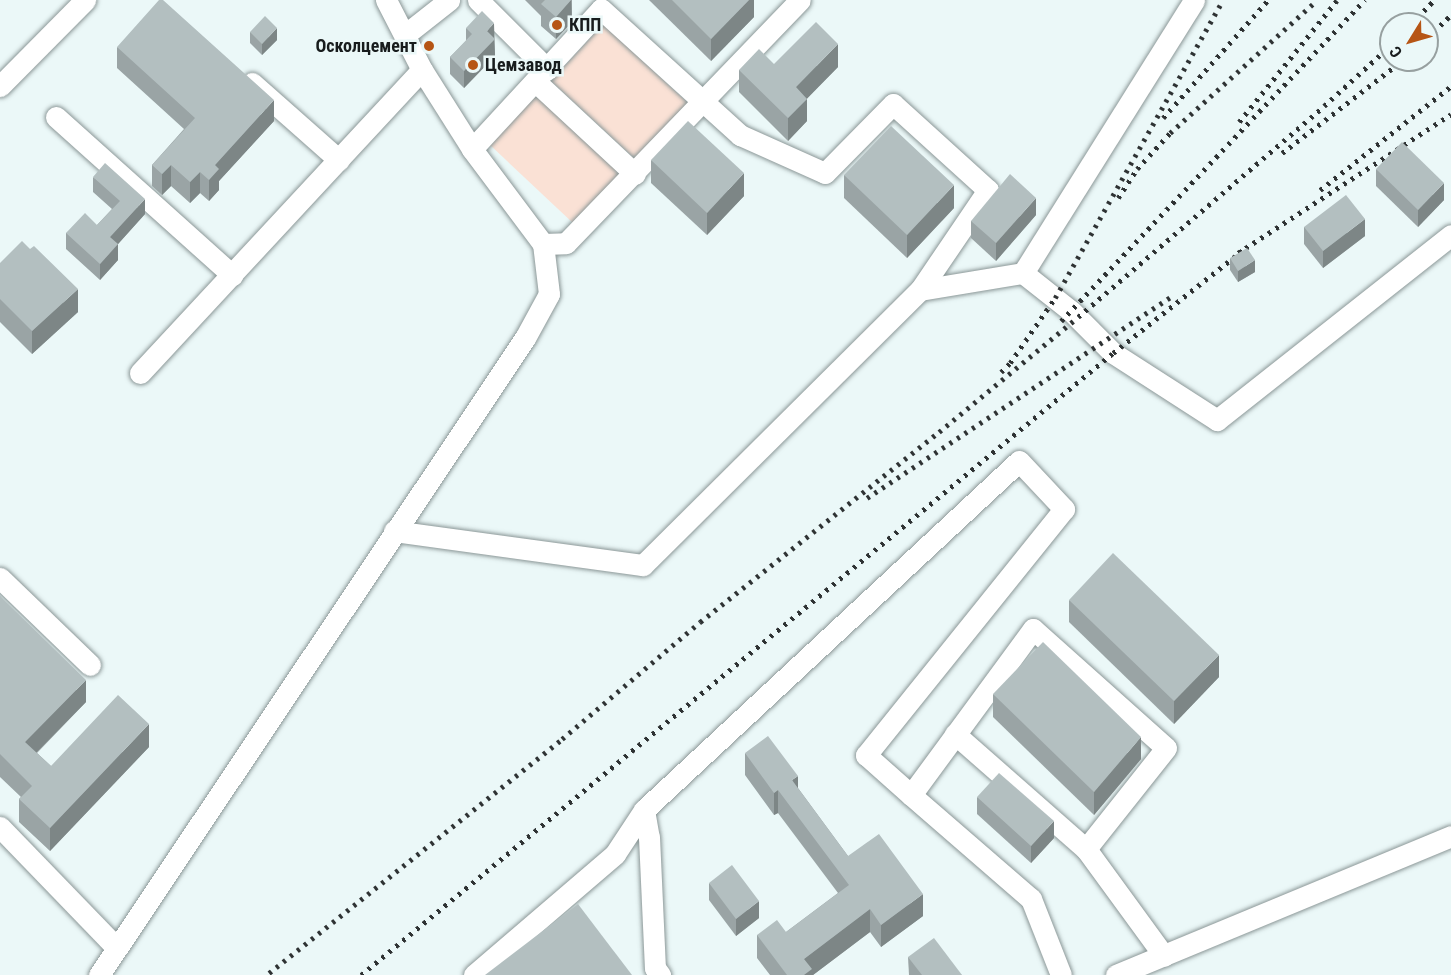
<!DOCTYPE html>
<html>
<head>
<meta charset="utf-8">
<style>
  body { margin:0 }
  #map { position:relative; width:1451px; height:975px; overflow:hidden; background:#ebf8f8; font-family:"Roboto Condensed",sans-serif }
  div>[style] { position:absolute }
  .green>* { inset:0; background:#fae1d5 }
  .roads { filter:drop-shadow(0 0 2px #8b9797) drop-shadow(0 0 2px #8b9797) }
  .minor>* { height:21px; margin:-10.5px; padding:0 10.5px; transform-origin:10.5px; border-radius:10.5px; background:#fff }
  .rail>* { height:4.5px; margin-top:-2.25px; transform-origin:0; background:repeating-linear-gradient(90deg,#2e3233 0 3px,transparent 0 9px) }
  .wall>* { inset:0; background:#9aa4a5 }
  .shaded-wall>* { inset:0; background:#7d8686 }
  .building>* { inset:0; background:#b3bfc0 }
  .dots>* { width:16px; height:16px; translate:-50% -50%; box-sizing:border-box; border:3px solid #ebf8f8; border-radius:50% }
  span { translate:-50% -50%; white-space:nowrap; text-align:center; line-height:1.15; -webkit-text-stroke:5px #ebf8f8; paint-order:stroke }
  .poi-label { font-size:18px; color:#181c1d; font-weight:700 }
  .left { translate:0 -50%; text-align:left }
  .right { translate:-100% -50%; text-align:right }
  .north { position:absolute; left:1379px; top:12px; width:60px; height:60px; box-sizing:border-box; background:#ebf8f8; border:2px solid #97a0a0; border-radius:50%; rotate:233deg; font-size:16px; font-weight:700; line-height:24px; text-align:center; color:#181c1d }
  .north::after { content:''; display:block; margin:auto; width:21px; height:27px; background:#b65515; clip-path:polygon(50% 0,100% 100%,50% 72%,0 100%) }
</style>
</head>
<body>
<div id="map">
  <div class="green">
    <div style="clip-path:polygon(603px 24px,688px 103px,636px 160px,551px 81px)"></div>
    <div style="clip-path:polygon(536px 94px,621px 173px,574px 224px,489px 144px)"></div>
  </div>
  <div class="roads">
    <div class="minor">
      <div style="left:478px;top:0;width:98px;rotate:45deg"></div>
      <div style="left:406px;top:34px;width:55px;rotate:-38.3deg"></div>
      <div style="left:536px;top:82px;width:135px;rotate:42.9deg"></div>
      <div style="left:252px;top:83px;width:116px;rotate:41.5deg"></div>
      <div style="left:0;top:86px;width:121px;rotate:-45.3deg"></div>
      <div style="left:56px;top:117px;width:237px;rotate:41.9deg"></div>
      <div style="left:472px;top:149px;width:190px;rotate:-47.3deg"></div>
      <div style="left:601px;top:9px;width:188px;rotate:42.2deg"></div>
      <div style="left:740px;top:135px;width:93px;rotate:24.1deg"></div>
      <div style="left:825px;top:173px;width:97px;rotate:-45.4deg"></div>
      <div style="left:893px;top:104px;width:128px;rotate:42.2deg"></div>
      <div style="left:988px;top:190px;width:121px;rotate:124.2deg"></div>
      <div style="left:543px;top:244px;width:23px;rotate:-2deg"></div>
      <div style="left:566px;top:243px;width:337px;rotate:-46.1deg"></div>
      <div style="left:1023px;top:273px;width:322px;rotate:-57.9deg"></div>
      <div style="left:140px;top:373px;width:414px;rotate:-47.1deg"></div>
      <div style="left:394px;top:531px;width:251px;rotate:7.8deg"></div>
      <div style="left:643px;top:565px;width:390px;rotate:-44.8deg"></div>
      <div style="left:920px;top:290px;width:104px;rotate:-9.4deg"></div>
      <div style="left:1023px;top:273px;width:61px;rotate:38.4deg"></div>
      <div style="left:1071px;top:311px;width:59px;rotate:45deg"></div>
      <div style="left:1113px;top:353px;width:124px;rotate:32.8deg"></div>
      <div style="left:1217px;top:420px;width:298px;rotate:-38.3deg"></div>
      <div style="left:0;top:578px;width:125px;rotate:44deg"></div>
      <div style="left:955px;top:734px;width:174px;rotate:41.3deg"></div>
      <div style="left:644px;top:810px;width:27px;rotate:80deg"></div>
      <div style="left:649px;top:837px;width:131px;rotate:87.4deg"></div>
      <div style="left:655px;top:968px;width:9px;rotate:54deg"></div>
      <div style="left:0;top:827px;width:168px;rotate:46deg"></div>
      <div style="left:99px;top:975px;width:766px;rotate:-56.23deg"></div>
      <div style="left:525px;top:338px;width:50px;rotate:-61.4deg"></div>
      <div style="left:549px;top:294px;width:50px;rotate:-96.8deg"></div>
      <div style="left:543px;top:244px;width:119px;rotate:-126.8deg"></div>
      <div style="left:472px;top:149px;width:93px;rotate:-122.3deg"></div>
      <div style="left:422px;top:70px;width:79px;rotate:-117.2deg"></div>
      <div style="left:474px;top:975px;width:186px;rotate:-40.6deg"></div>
      <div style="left:615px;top:854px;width:53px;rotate:-56.6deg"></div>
      <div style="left:644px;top:810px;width:512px;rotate:-42.94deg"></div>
      <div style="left:1019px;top:461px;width:66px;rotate:46.8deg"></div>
      <div style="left:1064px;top:509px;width:316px;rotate:128.8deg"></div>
      <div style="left:866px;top:755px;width:60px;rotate:41.6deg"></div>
      <div style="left:1061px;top:975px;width:82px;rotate:-111.5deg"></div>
      <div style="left:1031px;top:899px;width:159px;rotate:-139.1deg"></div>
      <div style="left:911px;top:795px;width:206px;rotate:-53.7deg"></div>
      <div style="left:1033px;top:629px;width:178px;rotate:41.8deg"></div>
      <div style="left:1166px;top:748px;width:129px;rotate:128.4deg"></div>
      <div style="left:1086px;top:849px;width:132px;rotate:53.9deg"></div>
      <div style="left:1116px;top:975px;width:363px;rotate:-22.5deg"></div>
    </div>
  </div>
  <div class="rail">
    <div style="left:1411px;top:24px;width:33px;rotate:-46deg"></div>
    <div style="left:1427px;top:38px;width:33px;rotate:-44deg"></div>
    <div style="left:1163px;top:118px;width:158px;rotate:-48.3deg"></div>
    <div style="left:1239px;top:122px;width:156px;rotate:-51.2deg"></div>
    <div style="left:1282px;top:153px;width:153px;rotate:-37.5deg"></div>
    <div style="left:1320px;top:190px;width:167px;rotate:-38.4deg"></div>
    <div style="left:1118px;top:198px;width:35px;rotate:-57deg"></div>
    <div style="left:1137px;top:169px;width:49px;rotate:-47.5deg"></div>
    <div style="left:1170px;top:133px;width:198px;rotate:-42.1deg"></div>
    <div style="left:1238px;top:253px;width:254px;rotate:-33.1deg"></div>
    <div style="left:1061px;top:321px;width:442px;rotate:-46.6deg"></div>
    <div style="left:1001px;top:372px;width:13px;rotate:-45deg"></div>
    <div style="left:1010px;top:363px;width:79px;rotate:-55.3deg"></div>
    <div style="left:1055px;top:298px;width:342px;rotate:-60.6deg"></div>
    <div style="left:867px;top:498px;width:366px;rotate:-33.5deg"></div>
    <div style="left:269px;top:973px;width:375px;rotate:-38.6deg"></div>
    <div style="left:562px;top:739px;width:181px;rotate:-40.3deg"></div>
    <div style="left:700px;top:622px;width:305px;rotate:-38.5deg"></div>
    <div style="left:939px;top:432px;width:180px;rotate:-39.6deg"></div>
    <div style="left:1078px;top:317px;width:324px;rotate:-40.6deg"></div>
    <div style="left:1324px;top:106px;width:91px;rotate:-42.3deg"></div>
    <div style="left:361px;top:975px;width:976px;rotate:-39.6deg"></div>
    <div style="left:1113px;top:353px;width:167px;rotate:-38.4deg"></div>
  </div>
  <div class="wall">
    <div style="clip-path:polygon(525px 0,572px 0,572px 22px,556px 39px,541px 26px,541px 16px)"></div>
    <div style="clip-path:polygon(649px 0,754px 0,754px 17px,711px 61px)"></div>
    <div style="clip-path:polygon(466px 28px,494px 38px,495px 56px,464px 88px,450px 74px,450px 57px,466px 41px)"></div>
    <div style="clip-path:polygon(250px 32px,277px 40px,262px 55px,250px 43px)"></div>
    <div style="clip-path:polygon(117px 47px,274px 121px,219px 181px,219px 190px,209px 201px,200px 193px,190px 203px,171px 186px,162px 195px,152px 186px,152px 165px,184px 129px,117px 68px)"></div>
    <div style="clip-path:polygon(774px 64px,838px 67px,807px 98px,807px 121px,788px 141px,739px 92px,739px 70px)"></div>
    <div style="clip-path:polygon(651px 160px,744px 196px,707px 235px,651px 183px)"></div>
    <div style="clip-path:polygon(1376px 169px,1444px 200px,1418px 227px,1376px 186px)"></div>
    <div style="clip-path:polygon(844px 175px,954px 208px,907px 258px,844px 198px)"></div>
    <div style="clip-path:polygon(93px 177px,145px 214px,118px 244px,118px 260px,100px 280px,66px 249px,66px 233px,97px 225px,112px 209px,93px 192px)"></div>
    <div style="clip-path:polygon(1036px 215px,996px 261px,971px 238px,971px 221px)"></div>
    <div style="clip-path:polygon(1304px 227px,1365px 236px,1323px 268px,1304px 244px)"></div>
    <div style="clip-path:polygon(1230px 258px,1255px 272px,1238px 282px,1230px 270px)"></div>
    <div style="clip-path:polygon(0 263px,78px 312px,32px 354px,0 322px)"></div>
    <div style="clip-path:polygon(0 596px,86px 702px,37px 753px,51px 766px,149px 747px,50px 851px,19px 822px,19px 799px,21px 797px,0 777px)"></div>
    <div style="clip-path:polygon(1069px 600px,1219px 677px,1174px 724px,1069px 622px)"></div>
    <div style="clip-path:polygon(993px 694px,1141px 759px,1094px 815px,993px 717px)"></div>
    <div style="clip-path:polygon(745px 753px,798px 788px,848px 856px,923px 916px,881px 947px,870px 932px,813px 975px,770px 975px,757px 958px,757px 935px,786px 932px,838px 893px,778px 813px,774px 815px,745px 775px)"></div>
    <div style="clip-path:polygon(977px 797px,1054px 838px,1031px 863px,977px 814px)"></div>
    <div style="clip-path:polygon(709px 883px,759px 918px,736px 936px,709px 900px)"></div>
    <div style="clip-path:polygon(908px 957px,962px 975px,909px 975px)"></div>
  </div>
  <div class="shaded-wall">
    <div style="clip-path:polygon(571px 0,572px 22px,556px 39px,556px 17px)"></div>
    <div style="clip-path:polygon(749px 0,754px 0,754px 17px,711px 61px,711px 39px)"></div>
    <div style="clip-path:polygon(494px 23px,495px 56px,464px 88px,464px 71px,487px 31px)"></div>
    <div style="clip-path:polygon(277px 28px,277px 40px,262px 55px,262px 44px)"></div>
    <div style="clip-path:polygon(838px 44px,838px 67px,796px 110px,796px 87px)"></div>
    <div style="clip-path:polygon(807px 99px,807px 121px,788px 141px,788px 118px)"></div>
    <div style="clip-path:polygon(274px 100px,274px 121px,219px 181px,219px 190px,209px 201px,209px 180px,215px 165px)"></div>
    <div style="clip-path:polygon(171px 165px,171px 186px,162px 195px,162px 174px)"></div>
    <div style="clip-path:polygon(200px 172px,200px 193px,190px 203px,190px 182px)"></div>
    <div style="clip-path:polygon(744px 173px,744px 196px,707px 235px,707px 213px)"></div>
    <div style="clip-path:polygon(1444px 183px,1444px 200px,1418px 227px,1418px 210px)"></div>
    <div style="clip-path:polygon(954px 185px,954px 208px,907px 258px,907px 235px)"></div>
    <div style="clip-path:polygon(1036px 198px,1036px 215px,996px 261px,996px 243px)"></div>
    <div style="clip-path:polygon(145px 199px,145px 214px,110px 253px,110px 237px)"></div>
    <div style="clip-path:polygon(1365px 219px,1365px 236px,1323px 268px,1323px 251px)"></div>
    <div style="clip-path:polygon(118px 244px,118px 260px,100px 280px,100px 264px)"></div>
    <div style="clip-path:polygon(1255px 260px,1255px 272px,1238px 282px,1238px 271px)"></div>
    <div style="clip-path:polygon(78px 289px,78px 312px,32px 354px,32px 331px)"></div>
    <div style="clip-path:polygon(1219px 655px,1219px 677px,1174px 724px,1174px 701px)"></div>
    <div style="clip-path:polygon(86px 680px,86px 702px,25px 764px,25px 742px)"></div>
    <div style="clip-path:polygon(149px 724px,149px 747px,50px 851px,50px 828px)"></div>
    <div style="clip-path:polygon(1141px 737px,1141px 759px,1094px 815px,1094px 792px)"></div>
    <div style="clip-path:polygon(798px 776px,798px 798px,792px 780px)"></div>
    <div style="clip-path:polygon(778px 790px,778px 813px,774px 815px,774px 793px)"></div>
    <div style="clip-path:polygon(1054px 821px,1054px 838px,1031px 863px,1031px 846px)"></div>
    <div style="clip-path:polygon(923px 894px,923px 916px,881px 947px,881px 925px)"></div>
    <div style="clip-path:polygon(759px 901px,759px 918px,736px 936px,736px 919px)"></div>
    <div style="clip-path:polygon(870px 909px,870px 932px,813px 975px,804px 975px,804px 959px)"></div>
  </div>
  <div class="building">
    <div style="clip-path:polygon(159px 0,163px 0,274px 100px,215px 165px,219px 169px,209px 180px,200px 172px,190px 182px,171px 165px,162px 174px,152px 165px,195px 118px,117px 47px)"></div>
    <div style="clip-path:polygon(545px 0,571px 0,556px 17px,541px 4px)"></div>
    <div style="clip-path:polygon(672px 0,749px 0,711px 39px)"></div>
    <div style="clip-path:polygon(482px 11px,494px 23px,487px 31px,495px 39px,464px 71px,450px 57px,472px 34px,466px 28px)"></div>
    <div style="clip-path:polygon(265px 16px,277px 28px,262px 44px,250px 32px)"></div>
    <div style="clip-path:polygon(816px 22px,838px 44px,796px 87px,807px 99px,788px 118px,739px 70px,759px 49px,774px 64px)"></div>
    <div style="clip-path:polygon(688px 121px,744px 173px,707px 213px,651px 160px)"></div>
    <div style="clip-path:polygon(891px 126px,954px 185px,907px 235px,844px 175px)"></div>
    <div style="clip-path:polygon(1402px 142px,1444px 183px,1418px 210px,1376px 169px)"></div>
    <div style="clip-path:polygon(105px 163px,145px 199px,110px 237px,118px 244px,100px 264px,66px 233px,85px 213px,97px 225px,120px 201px,93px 177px)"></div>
    <div style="clip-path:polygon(1010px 174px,1036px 198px,996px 243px,971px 221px)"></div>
    <div style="clip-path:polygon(1346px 195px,1365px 219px,1323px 251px,1304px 227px)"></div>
    <div style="clip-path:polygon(22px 241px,30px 249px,34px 246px,78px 289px,32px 331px,0 299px,0 263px)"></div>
    <div style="clip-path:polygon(1247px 248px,1255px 260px,1238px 271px,1230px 258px)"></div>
    <div style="clip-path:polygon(1113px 553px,1219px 655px,1174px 701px,1069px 600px)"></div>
    <div style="clip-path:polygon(0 596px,86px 680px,25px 742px,51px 766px,118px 695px,149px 724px,50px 828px,19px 799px,32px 786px,0 754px)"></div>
    <div style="clip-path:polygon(1043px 642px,1141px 737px,1094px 792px,993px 694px)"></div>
    <div style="clip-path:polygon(768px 736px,798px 776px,792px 780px,848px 856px,879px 834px,923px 894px,881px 925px,870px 909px,804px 959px,812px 969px,804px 975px,787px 975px,757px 935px,777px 920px,786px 932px,849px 885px,778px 790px,774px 793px,745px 753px)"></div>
    <div style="clip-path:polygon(999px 773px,1054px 821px,1031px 846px,977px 797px)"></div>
    <div style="clip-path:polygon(732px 865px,759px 901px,736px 919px,709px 883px)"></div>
    <div style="clip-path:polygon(578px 904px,632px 975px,485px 975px)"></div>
    <div style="clip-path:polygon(934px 938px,962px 975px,922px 975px,908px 957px)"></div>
  </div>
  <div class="dots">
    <div style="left:557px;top:25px;background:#b65515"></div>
    <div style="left:429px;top:46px;background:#b65515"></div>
    <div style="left:473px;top:65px;background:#b65515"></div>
  </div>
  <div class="poi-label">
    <span class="left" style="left:569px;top:25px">КПП</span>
    <span class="right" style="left:417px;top:46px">Осколцемент</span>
    <span class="left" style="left:485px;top:65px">Цемзавод</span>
  </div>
  <div class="north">С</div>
</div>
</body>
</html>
